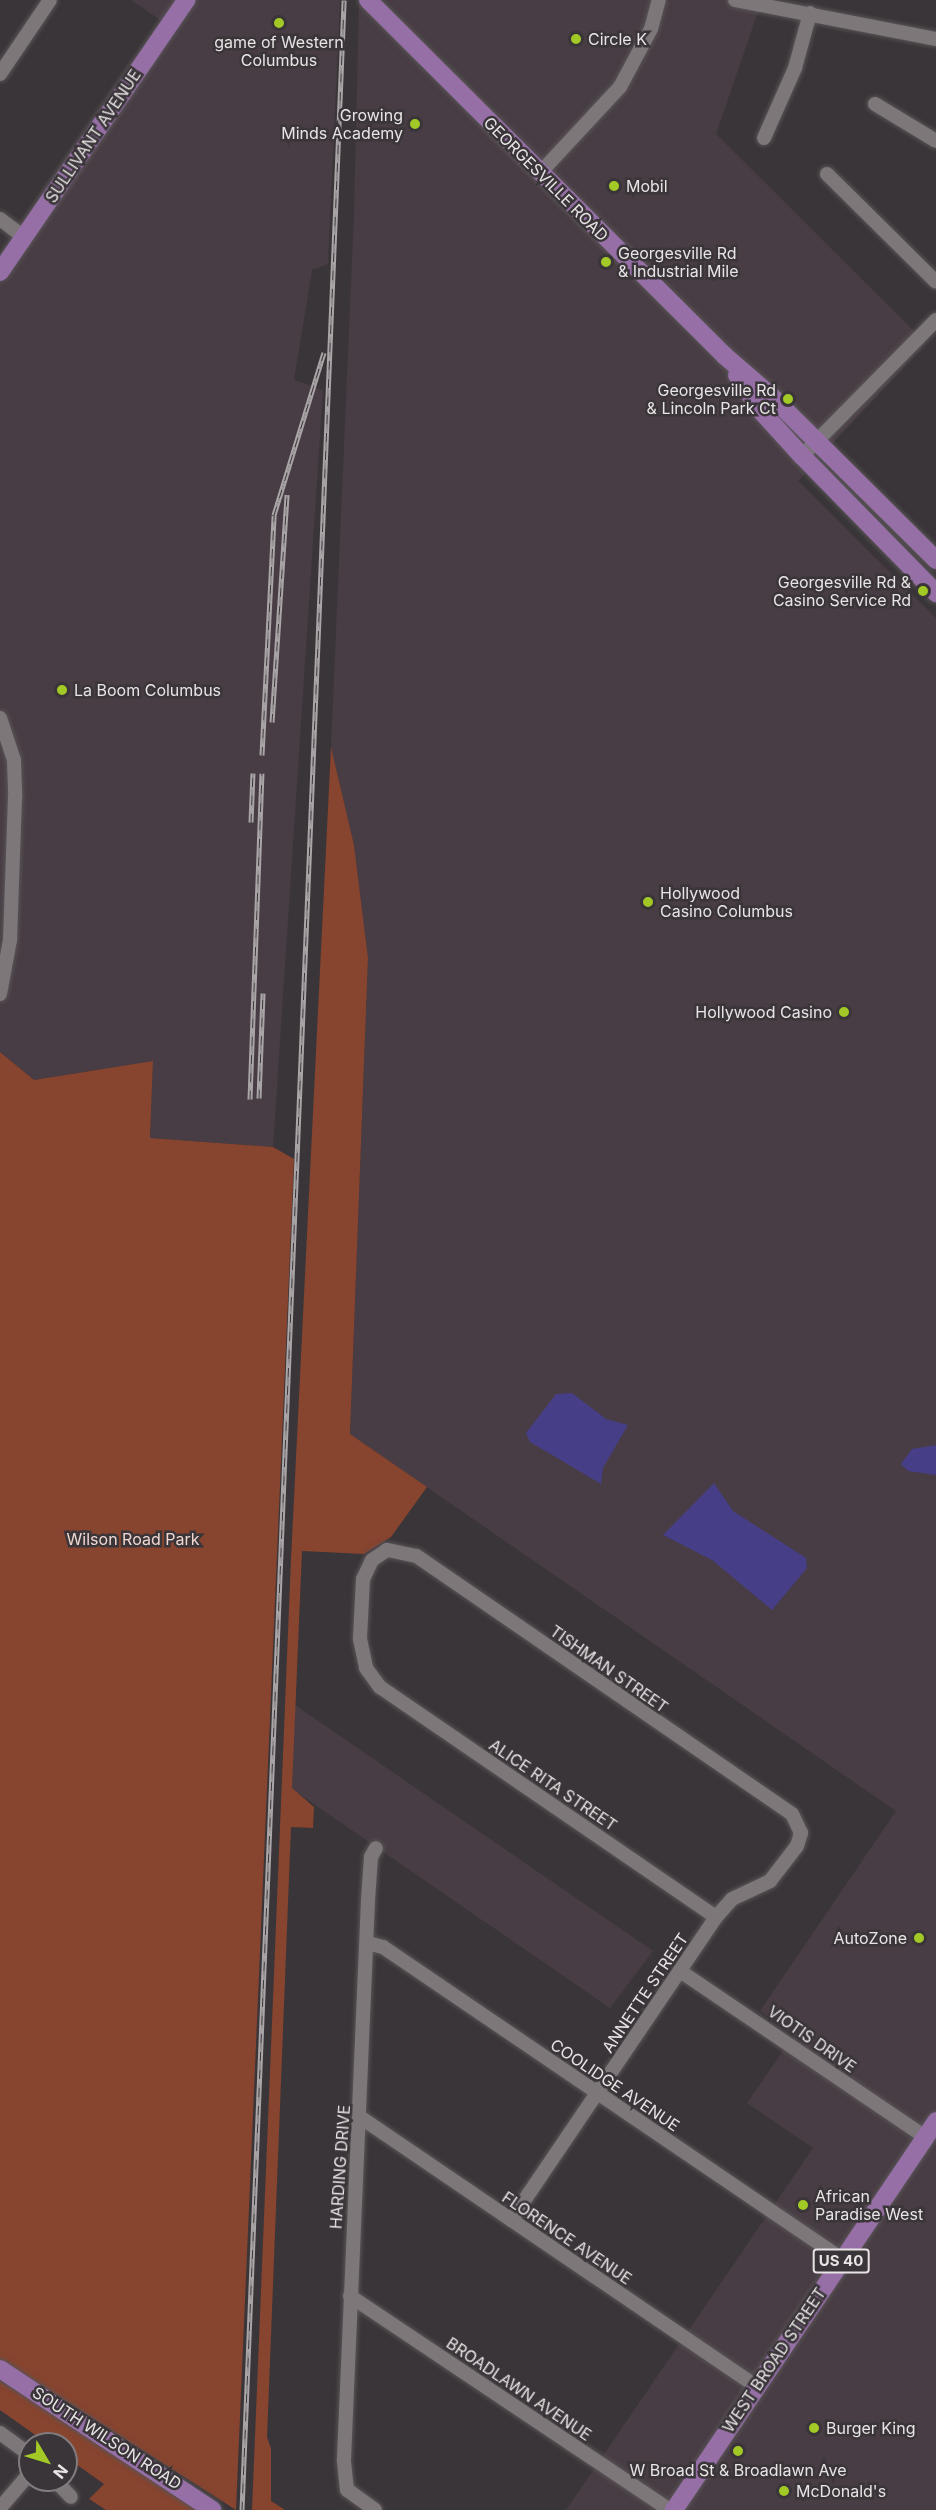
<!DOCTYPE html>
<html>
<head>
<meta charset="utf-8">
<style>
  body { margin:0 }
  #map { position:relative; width:936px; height:2510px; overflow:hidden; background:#3a3538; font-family:Inter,sans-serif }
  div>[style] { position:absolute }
  .built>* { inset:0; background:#483d44 }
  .green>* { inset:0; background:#87442f }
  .water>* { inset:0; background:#463e87 }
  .roads { filter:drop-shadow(0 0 2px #595457) drop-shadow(0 0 2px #595457) }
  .minor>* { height:14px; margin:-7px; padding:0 7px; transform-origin:7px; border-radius:7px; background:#7d777a }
  .major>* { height:18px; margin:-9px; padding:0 9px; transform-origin:9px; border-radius:9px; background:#956fa6 }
  .rail>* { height:5px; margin-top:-2.5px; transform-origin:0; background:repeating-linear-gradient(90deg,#3a3538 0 9px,#aaa6a8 0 18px); box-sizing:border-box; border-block:2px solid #aaa6a8 }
  .dots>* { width:16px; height:16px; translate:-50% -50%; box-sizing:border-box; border:3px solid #3a3538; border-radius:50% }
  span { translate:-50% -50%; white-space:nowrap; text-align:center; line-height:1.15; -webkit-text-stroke:5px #3a3538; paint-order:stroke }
  .shield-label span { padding:2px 4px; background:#3a3538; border:2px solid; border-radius:4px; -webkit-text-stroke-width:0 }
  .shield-label { font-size:15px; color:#e8e4e6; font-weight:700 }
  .poi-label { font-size:16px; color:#e8e4e6 }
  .left { translate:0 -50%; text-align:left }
  .right { translate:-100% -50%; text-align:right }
  .street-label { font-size:16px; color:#e8e4e6 }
  .park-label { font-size:16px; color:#f0d7d0 }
  .north { position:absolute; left:18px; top:2432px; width:60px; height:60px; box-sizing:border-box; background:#3a3538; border:2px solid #807b7e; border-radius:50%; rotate:128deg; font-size:16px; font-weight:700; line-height:24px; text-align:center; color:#e8e4e6 }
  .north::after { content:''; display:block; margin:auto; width:21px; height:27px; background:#a3c927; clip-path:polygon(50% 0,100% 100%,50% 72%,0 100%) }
</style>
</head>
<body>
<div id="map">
  <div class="built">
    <div style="clip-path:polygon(131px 0,340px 0,328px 264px,312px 270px,294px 380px,323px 390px,273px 1147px,150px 1138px,153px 1061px,34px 1080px,0 1052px,0 278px,171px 27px)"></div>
    <div style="clip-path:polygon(359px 0,762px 0,716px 134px,926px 343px,798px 481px,936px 618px,936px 2510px,566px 2510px,813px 2148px,747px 2103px,794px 2035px,760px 2011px,896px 1811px,350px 1434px,368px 958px,354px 845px,331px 747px,354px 214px)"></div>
    <div style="clip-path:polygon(295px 1705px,653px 1951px,610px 2008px,292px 1789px)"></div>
  </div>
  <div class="green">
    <div style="clip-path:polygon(331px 747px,354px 845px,368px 958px,350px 1434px,427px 1487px,391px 1537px,364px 1554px,302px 1551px,292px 1788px,314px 1807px,313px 1828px,291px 1827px,267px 2437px,271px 2449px,271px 2501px,285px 2510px,252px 2510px,291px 1559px)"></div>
    <div style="clip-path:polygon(0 1052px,34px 1080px,153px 1061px,150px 1138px,273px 1147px,294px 1159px,236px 2510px,0 2359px)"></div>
    <div style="clip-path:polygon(0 2381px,40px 2406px,196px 2510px,106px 2510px,89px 2499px,104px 2484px,66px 2457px,66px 2444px,48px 2444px,0 2410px)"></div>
  </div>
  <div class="water">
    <div style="clip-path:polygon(572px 1393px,606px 1419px,628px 1425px,603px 1468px,601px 1484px,530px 1442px,526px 1433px,556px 1394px)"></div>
    <div style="clip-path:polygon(936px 1445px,936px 1475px,908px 1471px,901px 1464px,912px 1449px)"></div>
    <div style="clip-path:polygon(714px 1483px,733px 1511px,806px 1558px,807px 1568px,772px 1610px,712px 1560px,663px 1535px)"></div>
  </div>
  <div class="roads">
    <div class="minor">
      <div style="left:735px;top:0;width:205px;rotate:11deg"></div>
      <div style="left:0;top:74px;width:89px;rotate:-56deg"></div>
      <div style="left:875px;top:104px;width:71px;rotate:31.2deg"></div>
      <div style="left:764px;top:138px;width:77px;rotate:-66.1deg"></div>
      <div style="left:795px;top:68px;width:57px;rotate:-74.7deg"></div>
      <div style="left:540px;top:173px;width:117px;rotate:-47.1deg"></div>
      <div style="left:620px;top:87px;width:66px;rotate:-61.9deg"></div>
      <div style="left:651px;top:29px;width:30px;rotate:-75deg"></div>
      <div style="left:827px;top:174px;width:153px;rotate:44.7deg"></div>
      <div style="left:0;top:219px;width:30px;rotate:37deg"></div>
      <div style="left:802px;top:456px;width:191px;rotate:-45.4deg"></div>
      <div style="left:0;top:718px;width:44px;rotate:71.6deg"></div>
      <div style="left:14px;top:760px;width:37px;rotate:88deg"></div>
      <div style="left:15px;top:797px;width:143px;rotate:92deg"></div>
      <div style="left:10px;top:940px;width:55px;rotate:100.5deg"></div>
      <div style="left:368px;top:1943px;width:16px;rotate:15deg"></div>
      <div style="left:383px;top:1947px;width:555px;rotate:34.21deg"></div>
      <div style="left:680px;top:1971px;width:296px;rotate:34.1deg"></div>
      <div style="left:360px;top:2117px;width:479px;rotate:34.2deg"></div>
      <div style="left:511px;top:2220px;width:366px;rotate:-55.9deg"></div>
      <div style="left:716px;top:1917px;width:24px;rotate:-48deg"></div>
      <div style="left:732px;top:1899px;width:42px;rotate:-25.3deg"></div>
      <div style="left:770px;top:1881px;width:44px;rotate:-52.4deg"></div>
      <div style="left:797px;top:1846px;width:14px;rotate:-73deg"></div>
      <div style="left:801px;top:1833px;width:21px;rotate:-115deg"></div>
      <div style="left:792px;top:1814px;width:456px;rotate:-145.5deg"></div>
      <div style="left:416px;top:1556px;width:30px;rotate:-168deg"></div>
      <div style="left:387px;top:1550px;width:18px;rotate:146deg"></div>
      <div style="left:372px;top:1560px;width:21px;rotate:115deg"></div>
      <div style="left:363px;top:1579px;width:60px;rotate:92.9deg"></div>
      <div style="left:360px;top:1639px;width:30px;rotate:78deg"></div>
      <div style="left:366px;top:1668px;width:24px;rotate:54deg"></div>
      <div style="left:380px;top:1687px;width:407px;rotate:34.4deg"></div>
      <div style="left:350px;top:2296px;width:385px;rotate:33.8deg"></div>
      <div style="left:0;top:2433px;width:37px;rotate:36deg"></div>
      <div style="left:55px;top:2480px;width:23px;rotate:47deg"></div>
      <div style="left:0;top:2508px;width:46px;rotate:-49.4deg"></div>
      <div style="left:375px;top:2510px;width:34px;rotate:-144deg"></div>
      <div style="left:347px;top:2490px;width:31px;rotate:-96deg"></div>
      <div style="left:344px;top:2459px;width:560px;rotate:-87.54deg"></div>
      <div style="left:368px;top:1900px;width:43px;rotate:-86deg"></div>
      <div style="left:371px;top:1857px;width:10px;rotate:-61deg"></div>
    </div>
    <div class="major">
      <div style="left:368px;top:0;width:504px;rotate:44.92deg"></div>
      <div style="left:725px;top:356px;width:60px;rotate:40.9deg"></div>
      <div style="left:770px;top:395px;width:234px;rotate:44.8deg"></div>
      <div style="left:0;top:272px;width:330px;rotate:-55.6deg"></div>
      <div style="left:737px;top:375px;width:43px;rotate:56.3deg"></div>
      <div style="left:761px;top:411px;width:61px;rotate:47.7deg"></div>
      <div style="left:802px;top:456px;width:192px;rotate:45.6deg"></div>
      <div style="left:0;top:2369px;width:255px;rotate:33.6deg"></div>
      <div style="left:674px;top:2510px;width:469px;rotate:-56deg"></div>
    </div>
  </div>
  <div class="rail">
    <div style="left:272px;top:722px;width:228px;rotate:-86.2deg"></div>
    <div style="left:262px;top:755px;width:240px;rotate:-87.1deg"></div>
    <div style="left:274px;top:515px;width:170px;rotate:-72.9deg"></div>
    <div style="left:251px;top:822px;width:49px;rotate:-87.7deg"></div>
    <div style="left:259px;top:1098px;width:105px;rotate:-87.8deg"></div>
    <div style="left:250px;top:1099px;width:326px;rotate:-87.9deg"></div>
    <div style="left:242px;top:2510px;width:2512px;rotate:-87.67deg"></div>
  </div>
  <div class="dots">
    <div style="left:279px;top:23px;background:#a3c927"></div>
    <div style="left:576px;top:39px;background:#a3c927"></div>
    <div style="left:415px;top:124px;background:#a3c927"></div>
    <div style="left:614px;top:186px;background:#a3c927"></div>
    <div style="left:606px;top:262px;background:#a3c927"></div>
    <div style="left:788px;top:399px;background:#a3c927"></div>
    <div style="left:923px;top:591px;background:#a3c927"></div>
    <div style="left:62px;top:690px;background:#a3c927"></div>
    <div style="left:648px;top:902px;background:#a3c927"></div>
    <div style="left:844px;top:1012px;background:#a3c927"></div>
    <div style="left:919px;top:1938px;background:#a3c927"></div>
    <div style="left:803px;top:2205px;background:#a3c927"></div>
    <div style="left:814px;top:2428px;background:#a3c927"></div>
    <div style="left:738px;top:2451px;background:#a3c927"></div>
    <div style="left:784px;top:2491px;background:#a3c927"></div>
  </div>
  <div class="shield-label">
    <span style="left:841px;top:2261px">US 40</span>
  </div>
  <div class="poi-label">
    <span class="left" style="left:588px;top:39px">Circle K</span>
    <span style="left:279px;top:51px">game of Western<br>Columbus</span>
    <span class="right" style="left:403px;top:124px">Growing<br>Minds Academy</span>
    <span class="left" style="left:626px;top:186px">Mobil</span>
    <span class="left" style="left:618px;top:262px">Georgesville Rd<br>&amp; Industrial Mile</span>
    <span class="right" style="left:776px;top:399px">Georgesville Rd<br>&amp; Lincoln Park Ct</span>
    <span class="right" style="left:911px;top:591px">Georgesville Rd &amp;<br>Casino Service Rd</span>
    <span class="left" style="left:74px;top:690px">La Boom Columbus</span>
    <span class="left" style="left:660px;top:902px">Hollywood<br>Casino Columbus</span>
    <span class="right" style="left:832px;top:1012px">Hollywood Casino</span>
    <span class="right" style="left:907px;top:1938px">AutoZone</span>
    <span class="left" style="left:815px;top:2205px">African<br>Paradise West</span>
    <span class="left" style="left:826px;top:2428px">Burger King</span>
    <span style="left:738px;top:2470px">W Broad St &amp; Broadlawn Ave</span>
    <span class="left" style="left:796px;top:2491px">McDonald's</span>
  </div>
  <div class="street-label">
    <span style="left:93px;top:136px;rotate:-56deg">SULLIVANT AVENUE</span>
    <span style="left:546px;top:179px;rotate:45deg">GEORGESVILLE ROAD</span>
    <span style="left:609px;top:1669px;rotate:35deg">TISHMAN STREET</span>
    <span style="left:553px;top:1785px;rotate:34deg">ALICE RITA STREET</span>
    <span style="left:645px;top:1993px;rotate:-56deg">ANNETTE STREET</span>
    <span style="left:812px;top:2039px;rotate:35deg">VIOTIS DRIVE</span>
    <span style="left:615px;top:2085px;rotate:34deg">COOLIDGE AVENUE</span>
    <span style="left:340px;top:2167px;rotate:-86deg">HARDING DRIVE</span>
    <span style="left:567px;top:2238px;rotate:34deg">FLORENCE AVENUE</span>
    <span style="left:774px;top:2360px;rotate:-56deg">WEST BROAD STREET</span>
    <span style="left:519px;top:2389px;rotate:34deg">BROADLAWN AVENUE</span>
    <span style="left:107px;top:2438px;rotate:33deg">SOUTH WILSON ROAD</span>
  </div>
  <div class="park-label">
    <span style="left:133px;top:1539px">Wilson Road Park</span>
  </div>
  <div class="north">N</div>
</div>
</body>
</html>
